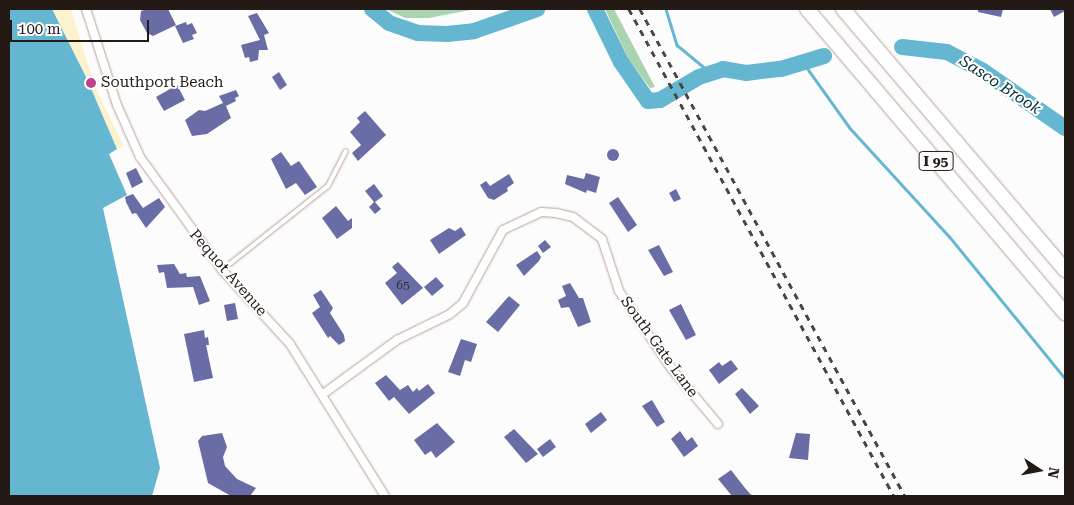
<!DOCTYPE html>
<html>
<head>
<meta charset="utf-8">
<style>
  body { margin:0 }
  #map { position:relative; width:1074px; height:505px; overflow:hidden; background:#fcfcfc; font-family:"Roboto Serif",serif }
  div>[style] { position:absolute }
  .green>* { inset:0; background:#aad4af }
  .sand>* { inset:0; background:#fcf2cd }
  .water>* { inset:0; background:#65b7d1 }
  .stream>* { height:2.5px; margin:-1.25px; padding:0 1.25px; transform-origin:1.25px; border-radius:1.25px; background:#65b7d1 }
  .river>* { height:16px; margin:-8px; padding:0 8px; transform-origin:8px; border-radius:8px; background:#65b7d1 }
  .building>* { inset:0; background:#696ca5 }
  .round { border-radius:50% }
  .roads { filter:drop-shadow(0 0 1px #b9a095) drop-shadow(0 0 1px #b9a095) }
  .lane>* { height:4px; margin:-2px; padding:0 2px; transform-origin:2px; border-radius:2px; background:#fff }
  .street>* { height:8px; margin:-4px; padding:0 4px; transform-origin:4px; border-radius:4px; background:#fff }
  .highway>* { height:14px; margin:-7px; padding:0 7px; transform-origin:7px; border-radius:7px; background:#fff }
  .rail>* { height:2.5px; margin-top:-1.25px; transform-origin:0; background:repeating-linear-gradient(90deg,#4c4441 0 6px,transparent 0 12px) }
  .dots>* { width:14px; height:14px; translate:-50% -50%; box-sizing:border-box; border:2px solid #fff; border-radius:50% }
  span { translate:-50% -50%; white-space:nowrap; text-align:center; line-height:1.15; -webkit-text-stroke:4px #fff; paint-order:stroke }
  .number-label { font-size:12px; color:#342e39 }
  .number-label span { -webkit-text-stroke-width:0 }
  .shield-label span { padding:1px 4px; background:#fff; border:1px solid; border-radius:4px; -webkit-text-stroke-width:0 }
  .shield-label { font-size:14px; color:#231915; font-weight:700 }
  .poi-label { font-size:15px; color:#231915 }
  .left { translate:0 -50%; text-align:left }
  .street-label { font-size:15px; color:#231915 }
  .water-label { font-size:16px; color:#07303b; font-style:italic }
  .frame { position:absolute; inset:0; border:10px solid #231915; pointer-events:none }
  .north { position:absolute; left:1014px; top:445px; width:50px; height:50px; -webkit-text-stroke:4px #fff; paint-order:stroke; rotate:101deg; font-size:14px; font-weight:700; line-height:20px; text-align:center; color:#231915 }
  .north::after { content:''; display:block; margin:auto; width:18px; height:22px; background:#231915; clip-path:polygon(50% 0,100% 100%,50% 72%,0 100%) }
  .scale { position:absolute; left:10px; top:20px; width:139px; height:22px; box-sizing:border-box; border:2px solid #231915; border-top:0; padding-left:6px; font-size:15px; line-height:18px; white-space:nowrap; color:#231915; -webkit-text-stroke:4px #fff; paint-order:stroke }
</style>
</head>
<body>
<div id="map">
  <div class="green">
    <div style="clip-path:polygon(386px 9px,475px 9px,429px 18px,405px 18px)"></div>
    <div style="clip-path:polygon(605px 9px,614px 9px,655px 87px,650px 88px,629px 60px)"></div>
  </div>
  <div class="sand">
    <div style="clip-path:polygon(52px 9px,71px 9px,95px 87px,124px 146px,117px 149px,87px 79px)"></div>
  </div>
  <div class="water">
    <div style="clip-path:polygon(9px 9px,52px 9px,87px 79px,117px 149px,109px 154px,127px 195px,103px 208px,160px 468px,152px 496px,9px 496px)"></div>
  </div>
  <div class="stream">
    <div style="left:666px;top:9px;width:38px;rotate:73deg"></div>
    <div style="left:677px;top:45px;width:44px;rotate:39.5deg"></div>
    <div style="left:805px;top:65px;width:77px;rotate:54.5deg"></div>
    <div style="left:850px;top:128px;width:147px;rotate:47.5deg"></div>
    <div style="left:949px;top:236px;width:183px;rotate:50.8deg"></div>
  </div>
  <div class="river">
    <div style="left:372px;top:9px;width:22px;rotate:39deg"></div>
    <div style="left:389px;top:23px;width:31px;rotate:19deg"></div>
    <div style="left:418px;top:33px;width:29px;rotate:2deg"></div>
    <div style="left:447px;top:34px;width:27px;rotate:-6deg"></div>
    <div style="left:474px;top:31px;width:67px;rotate:-19.2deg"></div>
    <div style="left:595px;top:9px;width:59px;rotate:63.9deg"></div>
    <div style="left:621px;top:62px;width:47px;rotate:55.3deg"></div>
    <div style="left:648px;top:101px;width:12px;rotate:-5deg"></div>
    <div style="left:660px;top:100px;width:45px;rotate:-30.5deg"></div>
    <div style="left:699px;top:77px;width:25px;rotate:-18deg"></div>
    <div style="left:723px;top:69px;width:23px;rotate:10deg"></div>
    <div style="left:746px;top:73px;width:35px;rotate:-7deg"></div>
    <div style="left:781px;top:69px;width:45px;rotate:-16.8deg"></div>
    <div style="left:902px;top:47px;width:45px;rotate:6.3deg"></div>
    <div style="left:947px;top:52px;width:41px;rotate:27.8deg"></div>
    <div style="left:983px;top:71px;width:100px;rotate:34.8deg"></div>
  </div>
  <div class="building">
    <div style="clip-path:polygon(147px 9px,168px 9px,176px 25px,153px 36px,147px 33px,140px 20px,141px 11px)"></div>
    <div style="clip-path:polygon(978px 9px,1003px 9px,1001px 17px,978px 12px)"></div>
    <div style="clip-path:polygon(1050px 9px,1065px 9px,1065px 11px,1054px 17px)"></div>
    <div style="clip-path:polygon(257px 13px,269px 33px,264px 35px,268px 50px,259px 50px,258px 60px,250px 62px,249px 57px,245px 58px,241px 45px,260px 40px,248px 16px)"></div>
    <div style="clip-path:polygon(186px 22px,187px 25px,192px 23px,197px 33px,192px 35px,194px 39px,183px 43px,175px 26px)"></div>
    <div style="clip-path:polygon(279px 72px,287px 85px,280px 90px,272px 77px)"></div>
    <div style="clip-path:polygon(177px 85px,185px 100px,164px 111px,156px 97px)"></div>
    <div style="clip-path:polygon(236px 90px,239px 96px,235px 98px,236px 101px,226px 106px,231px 118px,207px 134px,192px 136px,185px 120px,199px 110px,205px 111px,223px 103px,219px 96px)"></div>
    <div style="clip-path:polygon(365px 111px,386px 135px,358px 161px,352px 153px,361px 145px,350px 132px,360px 122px,357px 118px)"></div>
    <div class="round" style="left:607px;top:149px;width:12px;height:12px"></div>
    <div style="clip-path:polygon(281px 152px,291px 166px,299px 161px,317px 187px,305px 195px,296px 183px,286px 189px,271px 159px)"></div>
    <div style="clip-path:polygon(136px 168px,143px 182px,132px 188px,126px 173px)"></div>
    <div style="clip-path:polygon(586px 173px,600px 177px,596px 193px,587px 190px,586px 193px,565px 184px,567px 175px,584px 179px)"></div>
    <div style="clip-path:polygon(509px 174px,514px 183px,507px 188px,508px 191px,494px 200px,488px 198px,480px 185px,486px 181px,490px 186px)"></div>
    <div style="clip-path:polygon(374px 184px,383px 196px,375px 202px,381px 209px,375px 214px,369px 207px,374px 202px,365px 191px)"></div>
    <div style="clip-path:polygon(676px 189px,681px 199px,674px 202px,669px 193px)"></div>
    <div style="clip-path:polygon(133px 194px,143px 208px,159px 198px,165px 207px,146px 228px,136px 213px,132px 214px,126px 202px,125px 197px)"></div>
    <div style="clip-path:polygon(618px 197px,637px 225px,628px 232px,609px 203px)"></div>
    <div style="clip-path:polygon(336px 206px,348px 221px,352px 218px,352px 228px,337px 239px,322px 218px)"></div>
    <div style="clip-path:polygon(461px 227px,466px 235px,439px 254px,430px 240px,449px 228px,455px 231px)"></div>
    <div style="clip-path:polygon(545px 240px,551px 247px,543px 253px,538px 246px)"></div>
    <div style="clip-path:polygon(659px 245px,673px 272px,664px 276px,648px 250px)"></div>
    <div style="clip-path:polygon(537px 251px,541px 257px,539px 261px,524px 276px,516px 265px)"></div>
    <div style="clip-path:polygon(398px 262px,423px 288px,402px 305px,385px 283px,397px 273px,392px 267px)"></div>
    <div style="clip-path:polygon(174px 264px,180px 274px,186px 273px,187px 277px,200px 276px,210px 301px,199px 305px,193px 287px,167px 288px,164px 272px,159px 273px,157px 265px)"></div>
    <div style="clip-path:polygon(436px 277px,444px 286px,432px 296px,424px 287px)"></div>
    <div style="clip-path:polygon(570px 283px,579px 298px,583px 298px,591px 322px,578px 327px,569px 307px,561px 308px,558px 300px,566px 296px,562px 286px)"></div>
    <div style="clip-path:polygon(321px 290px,333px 308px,330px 313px,344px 335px,345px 341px,339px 345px,330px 336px,328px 338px,312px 313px,320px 307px,313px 295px)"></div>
    <div style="clip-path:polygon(509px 296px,520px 305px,498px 332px,486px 322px)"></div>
    <div style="clip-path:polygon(235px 303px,238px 319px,227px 321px,224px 305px)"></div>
    <div style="clip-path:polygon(681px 304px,696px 335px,686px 340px,669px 310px)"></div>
    <div style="clip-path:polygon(204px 330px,205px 338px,208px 337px,209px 345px,206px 345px,213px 378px,194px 382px,184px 334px)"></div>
    <div style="clip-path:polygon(461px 339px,477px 344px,471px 362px,465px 360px,460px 376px,448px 372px)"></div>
    <div style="clip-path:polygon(731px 360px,738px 369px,719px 384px,709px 370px,719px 362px,722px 366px)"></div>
    <div style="clip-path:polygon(386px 375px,400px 390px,408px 385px,413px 392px,417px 388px,419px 391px,428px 384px,435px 393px,409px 414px,394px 397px,389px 401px,375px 383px)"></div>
    <div style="clip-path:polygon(742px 388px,759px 406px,750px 414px,735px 394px)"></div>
    <div style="clip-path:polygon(652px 400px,665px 422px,657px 427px,642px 406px)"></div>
    <div style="clip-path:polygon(601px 412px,607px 420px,591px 433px,585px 424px)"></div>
    <div style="clip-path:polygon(437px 423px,455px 442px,436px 458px,431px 451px,425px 455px,414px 440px)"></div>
    <div style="clip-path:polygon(514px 429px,538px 454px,526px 463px,504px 437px)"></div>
    <div style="clip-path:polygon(680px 431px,687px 441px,692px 437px,698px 446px,684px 457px,671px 439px)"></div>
    <div style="clip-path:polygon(222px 433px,227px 447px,223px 457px,225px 466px,237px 479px,256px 488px,250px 496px,231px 496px,208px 483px,198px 441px,202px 436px)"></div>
    <div style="clip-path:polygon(796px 433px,810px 434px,808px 460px,789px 458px)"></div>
    <div style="clip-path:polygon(550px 439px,556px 447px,543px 457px,537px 449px)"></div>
    <div style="clip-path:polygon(731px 470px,745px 488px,752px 496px,732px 496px,718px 479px)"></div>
  </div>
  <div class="roads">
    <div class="lane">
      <div style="left:222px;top:270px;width:135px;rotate:-38.4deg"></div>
      <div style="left:328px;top:186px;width:39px;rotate:-63deg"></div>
    </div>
    <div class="street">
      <div style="left:86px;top:9px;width:101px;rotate:72.1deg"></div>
      <div style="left:117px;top:105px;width:57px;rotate:66.1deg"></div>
      <div style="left:140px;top:157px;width:140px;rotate:54deg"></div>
      <div style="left:222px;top:270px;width:100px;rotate:47.4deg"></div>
      <div style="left:290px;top:344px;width:179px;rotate:58deg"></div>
      <div style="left:323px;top:394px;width:92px;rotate:-36.1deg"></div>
      <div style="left:397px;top:340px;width:59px;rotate:-26.1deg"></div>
      <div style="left:450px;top:314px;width:17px;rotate:-40deg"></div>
      <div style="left:463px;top:303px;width:83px;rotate:-61.3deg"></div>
      <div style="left:503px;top:230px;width:42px;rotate:-25.3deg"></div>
      <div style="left:541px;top:212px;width:15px;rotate:4deg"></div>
      <div style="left:556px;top:213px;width:17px;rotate:13deg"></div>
      <div style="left:573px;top:217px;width:36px;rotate:37deg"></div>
      <div style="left:602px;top:239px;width:55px;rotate:71.9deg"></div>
      <div style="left:619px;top:291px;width:93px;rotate:56deg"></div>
      <div style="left:671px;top:368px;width:73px;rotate:50deg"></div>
    </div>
    <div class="highway">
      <div style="left:807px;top:9px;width:399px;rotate:49.7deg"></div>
      <div style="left:843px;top:9px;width:343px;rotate:49.6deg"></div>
    </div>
  </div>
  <div class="rail">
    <div style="left:629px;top:9px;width:554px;rotate:61.45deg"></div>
    <div style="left:640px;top:9px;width:554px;rotate:61.45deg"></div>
  </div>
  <div class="dots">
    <div style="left:91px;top:83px;background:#c3428c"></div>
  </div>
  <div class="number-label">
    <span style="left:403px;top:286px">65</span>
  </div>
  <div class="shield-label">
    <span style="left:936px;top:161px">I 95</span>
  </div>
  <div class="poi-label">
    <span class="left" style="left:101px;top:83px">Southport Beach</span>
  </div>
  <div class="street-label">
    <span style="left:228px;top:273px;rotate:49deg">Pequot Avenue</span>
    <span style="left:659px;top:347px;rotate:54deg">South Gate Lane</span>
  </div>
  <div class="water-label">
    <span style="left:1000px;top:85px;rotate:33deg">Sasco Brook</span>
  </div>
  <div class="frame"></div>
  <div class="north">N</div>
  <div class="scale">100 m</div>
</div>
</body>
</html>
